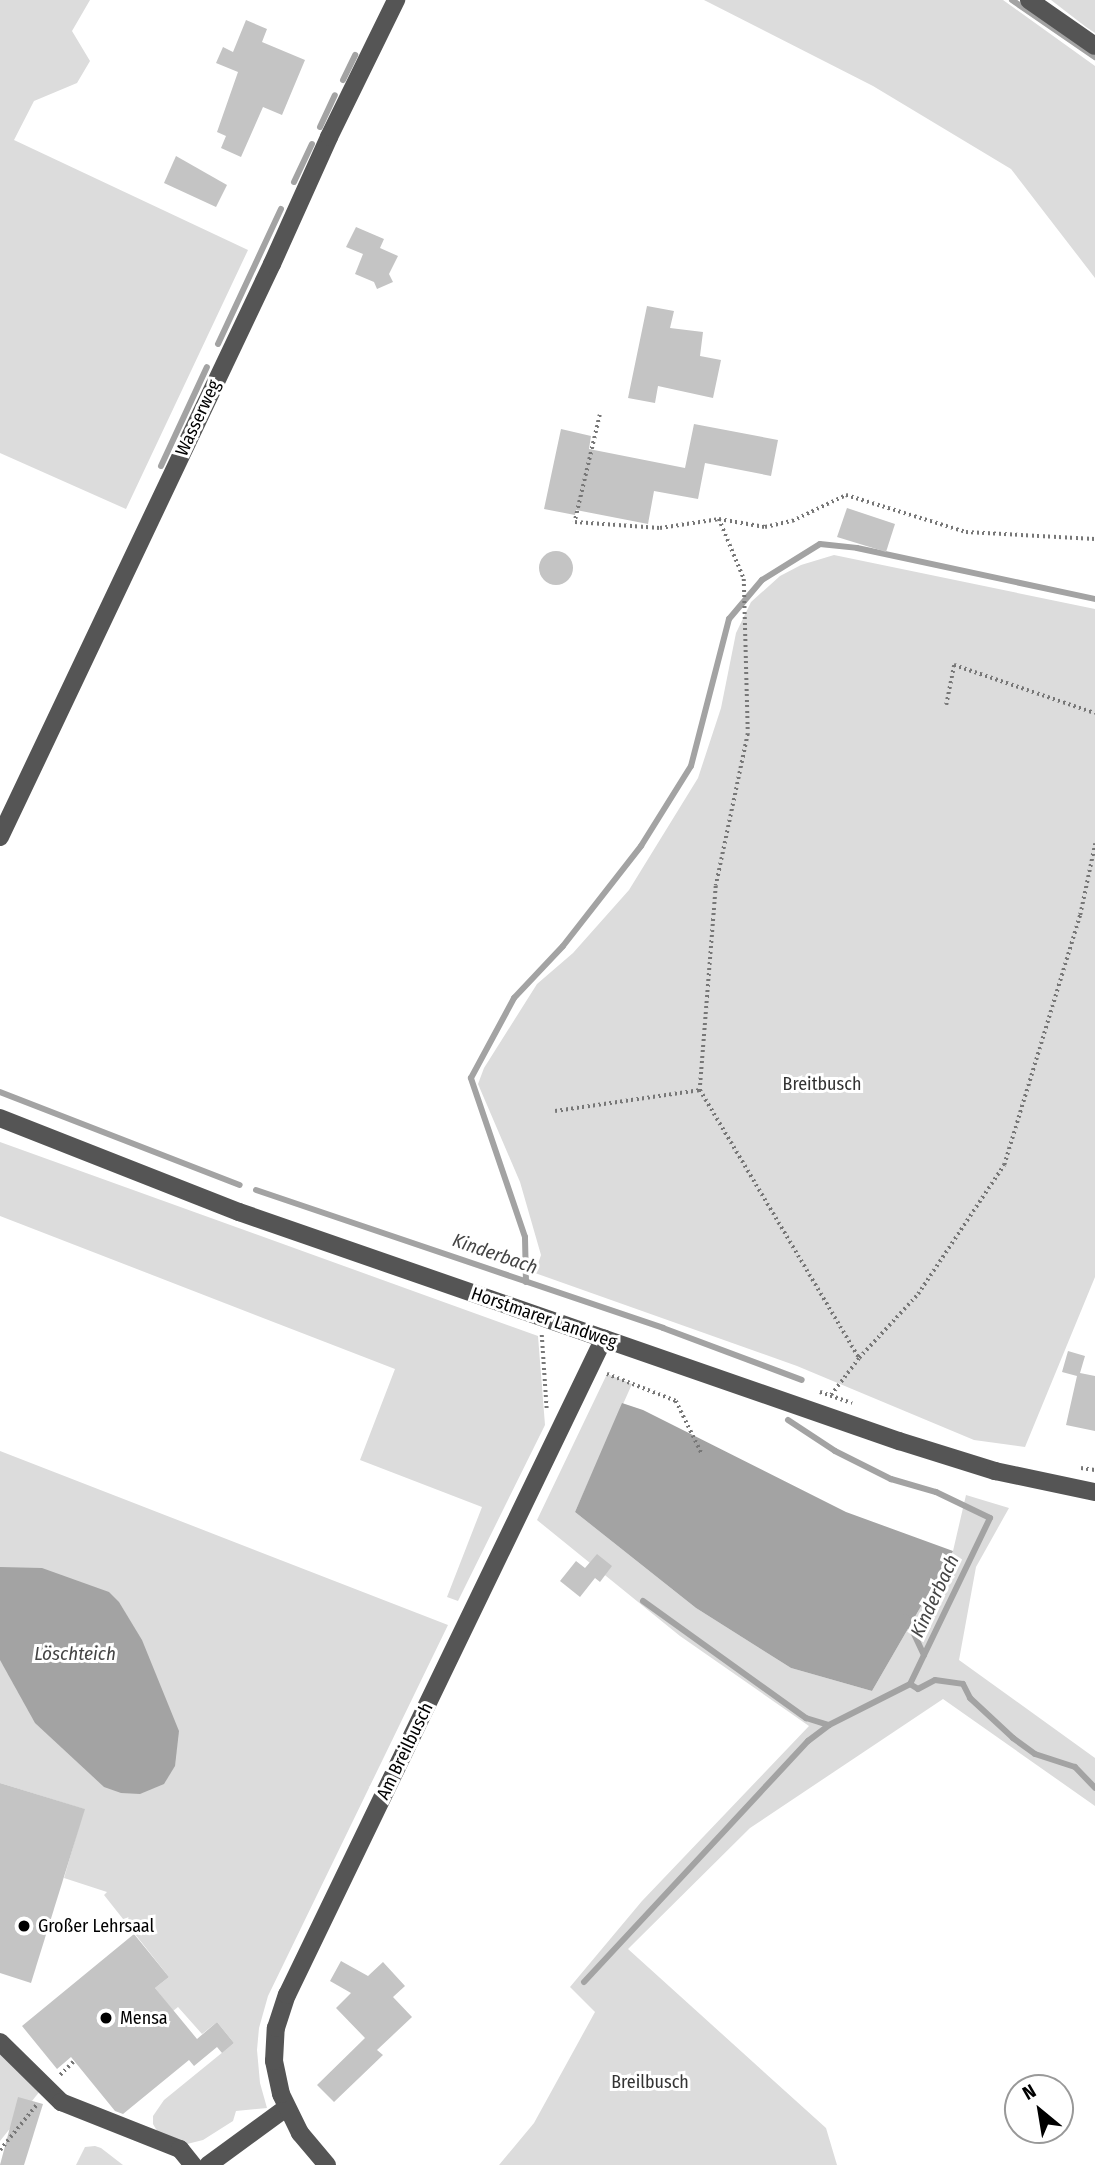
<!DOCTYPE html>
<html>
<head>
<meta charset="utf-8">
<style>
  body { margin:0 }
  #map { position:relative; width:1095px; height:2165px; overflow:hidden; background:#fff; font-family:"Fira Sans Condensed",sans-serif }
  div>[style] { position:absolute }
  .green>* { inset:0; background:#dcdcdc }
  .water>* { inset:0; background:#a3a3a3 }
  .stream>* { height:6px; margin:-3px; padding:0 3px; transform-origin:3px; border-radius:3px; background:#a3a3a3 }
  .building>* { inset:0; background:#c4c4c4 }
  .round { border-radius:50% }
  .path>* { height:3.5px; margin-top:-1.75px; transform-origin:0; background:repeating-linear-gradient(90deg,#777 0 2px,transparent 0 5.5px) }
  .minor>* { height:18px; margin:-9px; padding:0 9px; transform-origin:9px; border-radius:9px; background:#555 }
  .dots>* { width:19px; height:19px; translate:-50% -50%; box-sizing:border-box; border:4px solid #fff; border-radius:50% }
  span { translate:-50% -50%; white-space:nowrap; text-align:center; line-height:1.15; -webkit-text-stroke:6px #fff; paint-order:stroke }
  .street-label { font-size:18px; color:#000 }
  .park-label { font-size:18px; color:#333 }
  .poi-label { font-size:18px; color:#000 }
  .left { translate:0 -50%; text-align:left }
  .water-label { font-size:19px; color:#444; font-style:italic }
  .north { position:absolute; left:1004px; top:2074px; width:70px; height:70px; box-sizing:border-box; background:#fff; border:2px solid #999; border-radius:50%; rotate:330deg; font-size:19px; font-weight:700; line-height:28px; text-align:center; color:#000 }
  .north::after { content:''; display:block; margin:auto; width:24px; height:32px; background:#000; clip-path:polygon(50% 0,100% 100%,50% 72%,0 100%) }
</style>
</head>
<body>
<div id="map">
  <div class="green">
    <div style="clip-path:polygon(0 0,90px 0,72px 31px,90px 61px,77px 83px,34px 101px,14px 140px,248px 250px,126px 509px,0 453px)"></div>
    <div style="clip-path:polygon(704px 0,1003px 0,1095px 66px,1095px 278px,1011px 169px,873px 86px)"></div>
    <div style="clip-path:polygon(1051px 0,1095px 0,1095px 33px,1086px 27px)"></div>
    <div style="clip-path:polygon(834px 555px,1095px 609px,1095px 1277px,1025px 1447px,974px 1440px,797px 1366px,535px 1273px,541px 1255px,520px 1182px,478px 1084px,484px 1068px,537px 984px,573px 953px,629px 890px,698px 778px,721px 708px,736px 633px,751px 602px,780px 576px,801px 565px)"></div>
    <div style="clip-path:polygon(0 1142px,538px 1336px,545px 1425px,458px 1601px,447px 1597px,482px 1507px,360px 1460px,395px 1369px,0 1216px)"></div>
    <div style="clip-path:polygon(607px 1374px,632px 1384px,575px 1512px,696px 1608px,791px 1668px,872px 1691px,953px 1551px,966px 1495px,1009px 1508px,976px 1567px,959px 1660px,1095px 1758px,1095px 1806px,943px 1699px,750px 1828px,628px 1949px,826px 2128px,837px 2165px,499px 2165px,534px 2123px,595px 2012px,570px 1987px,642px 1901px,809px 1726px,680px 1636px,537px 1520px)"></div>
    <div style="clip-path:polygon(0 1451px,448px 1625px,268px 1996px,259px 2028px,257px 2050px,260px 2083px,267px 2108px,236px 2111px,233px 2121px,203px 2140px,187px 2144px,160px 2136px,153px 2124px,153px 2116px,164px 2100px,234px 2043px,217px 2022px,202px 2034px,178px 2007px,173px 2011px,155px 1988px,169px 1977px,104px 1895px,107px 1892px,64px 1878px,84px 1809px,0 1783px)"></div>
    <div style="clip-path:polygon(0 2051px,40px 2091px,0 2141px)"></div>
    <div style="clip-path:polygon(95px 2146px,101px 2148px,123px 2165px,76px 2165px,85px 2147px)"></div>
  </div>
  <div class="water">
    <div style="clip-path:polygon(622px 1403px,643px 1410px,846px 1512px,953px 1551px,872px 1691px,791px 1668px,696px 1608px,575px 1512px)"></div>
    <div style="clip-path:polygon(0 1567px,42px 1568px,109px 1592px,119px 1602px,142px 1640px,179px 1731px,175px 1766px,164px 1784px,140px 1794px,121px 1793px,104px 1787px,35px 1723px,0 1660px)"></div>
  </div>
  <div class="stream">
    <div style="left:1012px;top:0;width:101px;rotate:34.5deg"></div>
    <div style="left:343px;top:80px;width:28px;rotate:-64deg"></div>
    <div style="left:320px;top:127px;width:35px;rotate:-65deg"></div>
    <div style="left:294px;top:182px;width:42px;rotate:-64.7deg"></div>
    <div style="left:218px;top:344px;width:149px;rotate:-65deg"></div>
    <div style="left:161px;top:466px;width:109px;rotate:-65.1deg"></div>
    <div style="left:0;top:1092px;width:257px;rotate:21.2deg"></div>
    <div style="left:256px;top:1190px;width:430px;rotate:18.7deg"></div>
    <div style="left:663px;top:1328px;width:148px;rotate:20.5deg"></div>
    <div style="left:526px;top:1282px;width:45px;rotate:-91.3deg"></div>
    <div style="left:525px;top:1237px;width:168px;rotate:-108.8deg"></div>
    <div style="left:471px;top:1078px;width:91px;rotate:-61.7deg"></div>
    <div style="left:514px;top:998px;width:71px;rotate:-46.7deg"></div>
    <div style="left:563px;top:946px;width:127px;rotate:-52deg"></div>
    <div style="left:641px;top:846px;width:94px;rotate:-58deg"></div>
    <div style="left:691px;top:766px;width:152px;rotate:-75.5deg"></div>
    <div style="left:729px;top:619px;width:51px;rotate:-49.8deg"></div>
    <div style="left:762px;top:580px;width:68px;rotate:-31.8deg"></div>
    <div style="left:820px;top:544px;width:37px;rotate:6deg"></div>
    <div style="left:857px;top:548px;width:243px;rotate:12.1deg"></div>
    <div style="left:788px;top:1420px;width:56px;rotate:33.4deg"></div>
    <div style="left:835px;top:1451px;width:63px;rotate:26.6deg"></div>
    <div style="left:891px;top:1479px;width:47px;rotate:16.1deg"></div>
    <div style="left:936px;top:1492px;width:60px;rotate:25.7deg"></div>
    <div style="left:990px;top:1518px;width:184px;rotate:115.7deg"></div>
    <div style="left:910px;top:1684px;width:9px;rotate:32deg"></div>
    <div style="left:918px;top:1689px;width:19px;rotate:-28deg"></div>
    <div style="left:935px;top:1680px;width:28px;rotate:8deg"></div>
    <div style="left:963px;top:1684px;width:16px;rotate:63deg"></div>
    <div style="left:970px;top:1698px;width:59px;rotate:42.9deg"></div>
    <div style="left:1013px;top:1738px;width:27px;rotate:36deg"></div>
    <div style="left:1035px;top:1754px;width:42px;rotate:18deg"></div>
    <div style="left:1075px;top:1767px;width:29px;rotate:46deg"></div>
    <div style="left:643px;top:1601px;width:201px;rotate:35.7deg"></div>
    <div style="left:806px;top:1718px;width:24px;rotate:17deg"></div>
    <div style="left:906px;top:1617px;width:42px;rotate:64.7deg"></div>
    <div style="left:584px;top:1982px;width:329px;rotate:-47.1deg"></div>
    <div style="left:808px;top:1741px;width:26px;rotate:-37deg"></div>
    <div style="left:829px;top:1725px;width:91px;rotate:-26.8deg"></div>
  </div>
  <div class="building">
    <div style="clip-path:polygon(246px 20px,267px 29px,262px 42px,305px 60px,282px 115px,263px 107px,241px 157px,221px 148px,226px 136px,217px 132px,238px 72px,216px 63px,223px 47px,233px 52px)"></div>
    <div style="clip-path:polygon(176px 156px,227px 185px,216px 207px,164px 183px)"></div>
    <div style="clip-path:polygon(356px 227px,384px 239px,380px 248px,398px 256px,389px 274px,393px 282px,377px 289px,374px 282px,355px 274px,363px 254px,346px 247px)"></div>
    <div style="clip-path:polygon(647px 306px,674px 311px,670px 328px,703px 332px,700px 356px,721px 360px,713px 398px,658px 386px,655px 403px,628px 398px)"></div>
    <div style="clip-path:polygon(694px 424px,778px 440px,771px 476px,705px 463px,698px 499px,654px 491px,648px 524px,576px 510px,575px 515px,544px 509px,561px 429px,591px 436px,589px 449px,685px 468px)"></div>
    <div style="clip-path:polygon(847px 508px,895px 524px,886px 552px,837px 537px)"></div>
    <div class="round" style="left:539px;top:551px;width:34px;height:34px"></div>
    <div style="clip-path:polygon(1068px 1351px,1085px 1356px,1080px 1373px,1095px 1376px,1095px 1431px,1066px 1425px,1077px 1376px,1062px 1372px)"></div>
    <div style="clip-path:polygon(597px 1554px,612px 1566px,600px 1582px,595px 1578px,580px 1597px,560px 1581px,576px 1561px,585px 1568px)"></div>
    <div style="clip-path:polygon(0 1783px,85px 1809px,31px 1983px,0 1973px)"></div>
    <div style="clip-path:polygon(134px 1934px,169px 1977px,155px 1988px,197px 2039px,217px 2022px,234px 2043px,222px 2053px,217px 2047px,194px 2066px,189px 2060px,123px 2114px,115px 2111px,71px 2057px,57px 2069px,22px 2026px)"></div>
    <div style="clip-path:polygon(341px 1961px,368px 1976px,383px 1962px,405px 1986px,393px 1997px,412px 2017px,377px 2050px,383px 2055px,334px 2102px,317px 2085px,365px 2038px,336px 2008px,351px 1993px,330px 1981px)"></div>
    <div style="clip-path:polygon(18px 2097px,43px 2104px,24px 2165px,0 2165px)"></div>
  </div>
  <div class="path">
    <div style="left:600px;top:415px;width:110px;rotate:103.2deg"></div>
    <div style="left:575px;top:522px;width:85px;rotate:4deg"></div>
    <div style="left:660px;top:528px;width:60px;rotate:-8.7deg"></div>
    <div style="left:719px;top:519px;width:65px;rotate:67.4deg"></div>
    <div style="left:744px;top:579px;width:155px;rotate:88.5deg"></div>
    <div style="left:748px;top:734px;width:155px;rotate:101.9deg"></div>
    <div style="left:716px;top:886px;width:205px;rotate:94.5deg"></div>
    <div style="left:700px;top:1090px;width:312px;rotate:59.3deg"></div>
    <div style="left:719px;top:519px;width:47px;rotate:9.9deg"></div>
    <div style="left:765px;top:527px;width:28px;rotate:-13deg"></div>
    <div style="left:792px;top:521px;width:60px;rotate:-25.7deg"></div>
    <div style="left:846px;top:495px;width:126px;rotate:17.1deg"></div>
    <div style="left:966px;top:532px;width:129px;rotate:3.1deg"></div>
    <div style="left:946px;top:705px;width:41px;rotate:-78.7deg"></div>
    <div style="left:954px;top:665px;width:149px;rotate:18.8deg"></div>
    <div style="left:555px;top:1111px;width:147px;rotate:-8.2deg"></div>
    <div style="left:542px;top:1335px;width:76px;rotate:86.2deg"></div>
    <div style="left:607px;top:1374px;width:74px;rotate:21.4deg"></div>
    <div style="left:676px;top:1401px;width:59px;rotate:63.9deg"></div>
    <div style="left:820px;top:1392px;width:34px;rotate:19deg"></div>
    <div style="left:831px;top:1395px;width:46px;rotate:-52.9deg"></div>
    <div style="left:859px;top:1358px;width:87px;rotate:-47.3deg"></div>
    <div style="left:918px;top:1294px;width:155px;rotate:-56.3deg"></div>
    <div style="left:1004px;top:1165px;width:261px;rotate:-73.1deg"></div>
    <div style="left:1080px;top:915px;width:73px;rotate:-78.1deg"></div>
    <div style="left:1081px;top:1468px;width:14px;rotate:8deg"></div>
    <div style="left:60px;top:2075px;width:20px;rotate:-45deg"></div>
    <div style="left:0;top:2150px;width:60px;rotate:-51deg"></div>
  </div>
  <div class="minor">
    <div style="left:1029px;top:0;width:80px;rotate:34.9deg"></div>
    <div style="left:0;top:837px;width:634px;rotate:-64.61deg"></div>
    <div style="left:272px;top:264px;width:139px;rotate:-65.8deg"></div>
    <div style="left:329px;top:137px;width:153px;rotate:-63.9deg"></div>
    <div style="left:0;top:1118px;width:257px;rotate:21.5deg"></div>
    <div style="left:239px;top:1212px;width:699px;rotate:19.14deg"></div>
    <div style="left:899px;top:1441px;width:101px;rotate:17.4deg"></div>
    <div style="left:995px;top:1471px;width:102px;rotate:11.9deg"></div>
    <div style="left:0;top:2042px;width:86px;rotate:44.5deg"></div>
    <div style="left:61px;top:2102px;width:128px;rotate:21.6deg"></div>
    <div style="left:180px;top:2149px;width:21px;rotate:51deg"></div>
    <div style="left:208px;top:2165px;width:97px;rotate:-36.2deg"></div>
    <div style="left:327px;top:2165px;width:42px;rotate:-130.2deg"></div>
    <div style="left:300px;top:2133px;width:43px;rotate:-116deg"></div>
    <div style="left:281px;top:2094px;width:34px;rotate:-102deg"></div>
    <div style="left:274px;top:2061px;width:33px;rotate:-87deg"></div>
    <div style="left:276px;top:2028px;width:35px;rotate:-72deg"></div>
    <div style="left:287px;top:1995px;width:729px;rotate:-64.24deg"></div>
  </div>
  <div class="dots">
    <div style="left:24px;top:1926px;background:#000"></div>
    <div style="left:106px;top:2018px;background:#000"></div>
  </div>
  <div class="street-label">
    <span style="left:198px;top:418px;rotate:-65deg">Wasserweg</span>
    <span style="left:544px;top:1318px;rotate:19deg">Horstmarer Landweg</span>
    <span style="left:405px;top:1751px;rotate:-64deg">Am Breilbusch</span>
  </div>
  <div class="park-label">
    <span style="left:822px;top:1084px">Breitbusch</span>
    <span style="left:650px;top:2082px">Breilbusch</span>
  </div>
  <div class="poi-label">
    <span class="left" style="left:38px;top:1926px">Großer Lehrsaal</span>
    <span class="left" style="left:120px;top:2018px">Mensa</span>
  </div>
  <div class="water-label">
    <span style="left:495px;top:1254px;rotate:19deg">Kinderbach</span>
    <span style="left:935px;top:1596px;rotate:-65deg">Kinderbach</span>
    <span style="left:75px;top:1654px">Löschteich</span>
  </div>
  <div class="north">N</div>
</div>
</body>
</html>
